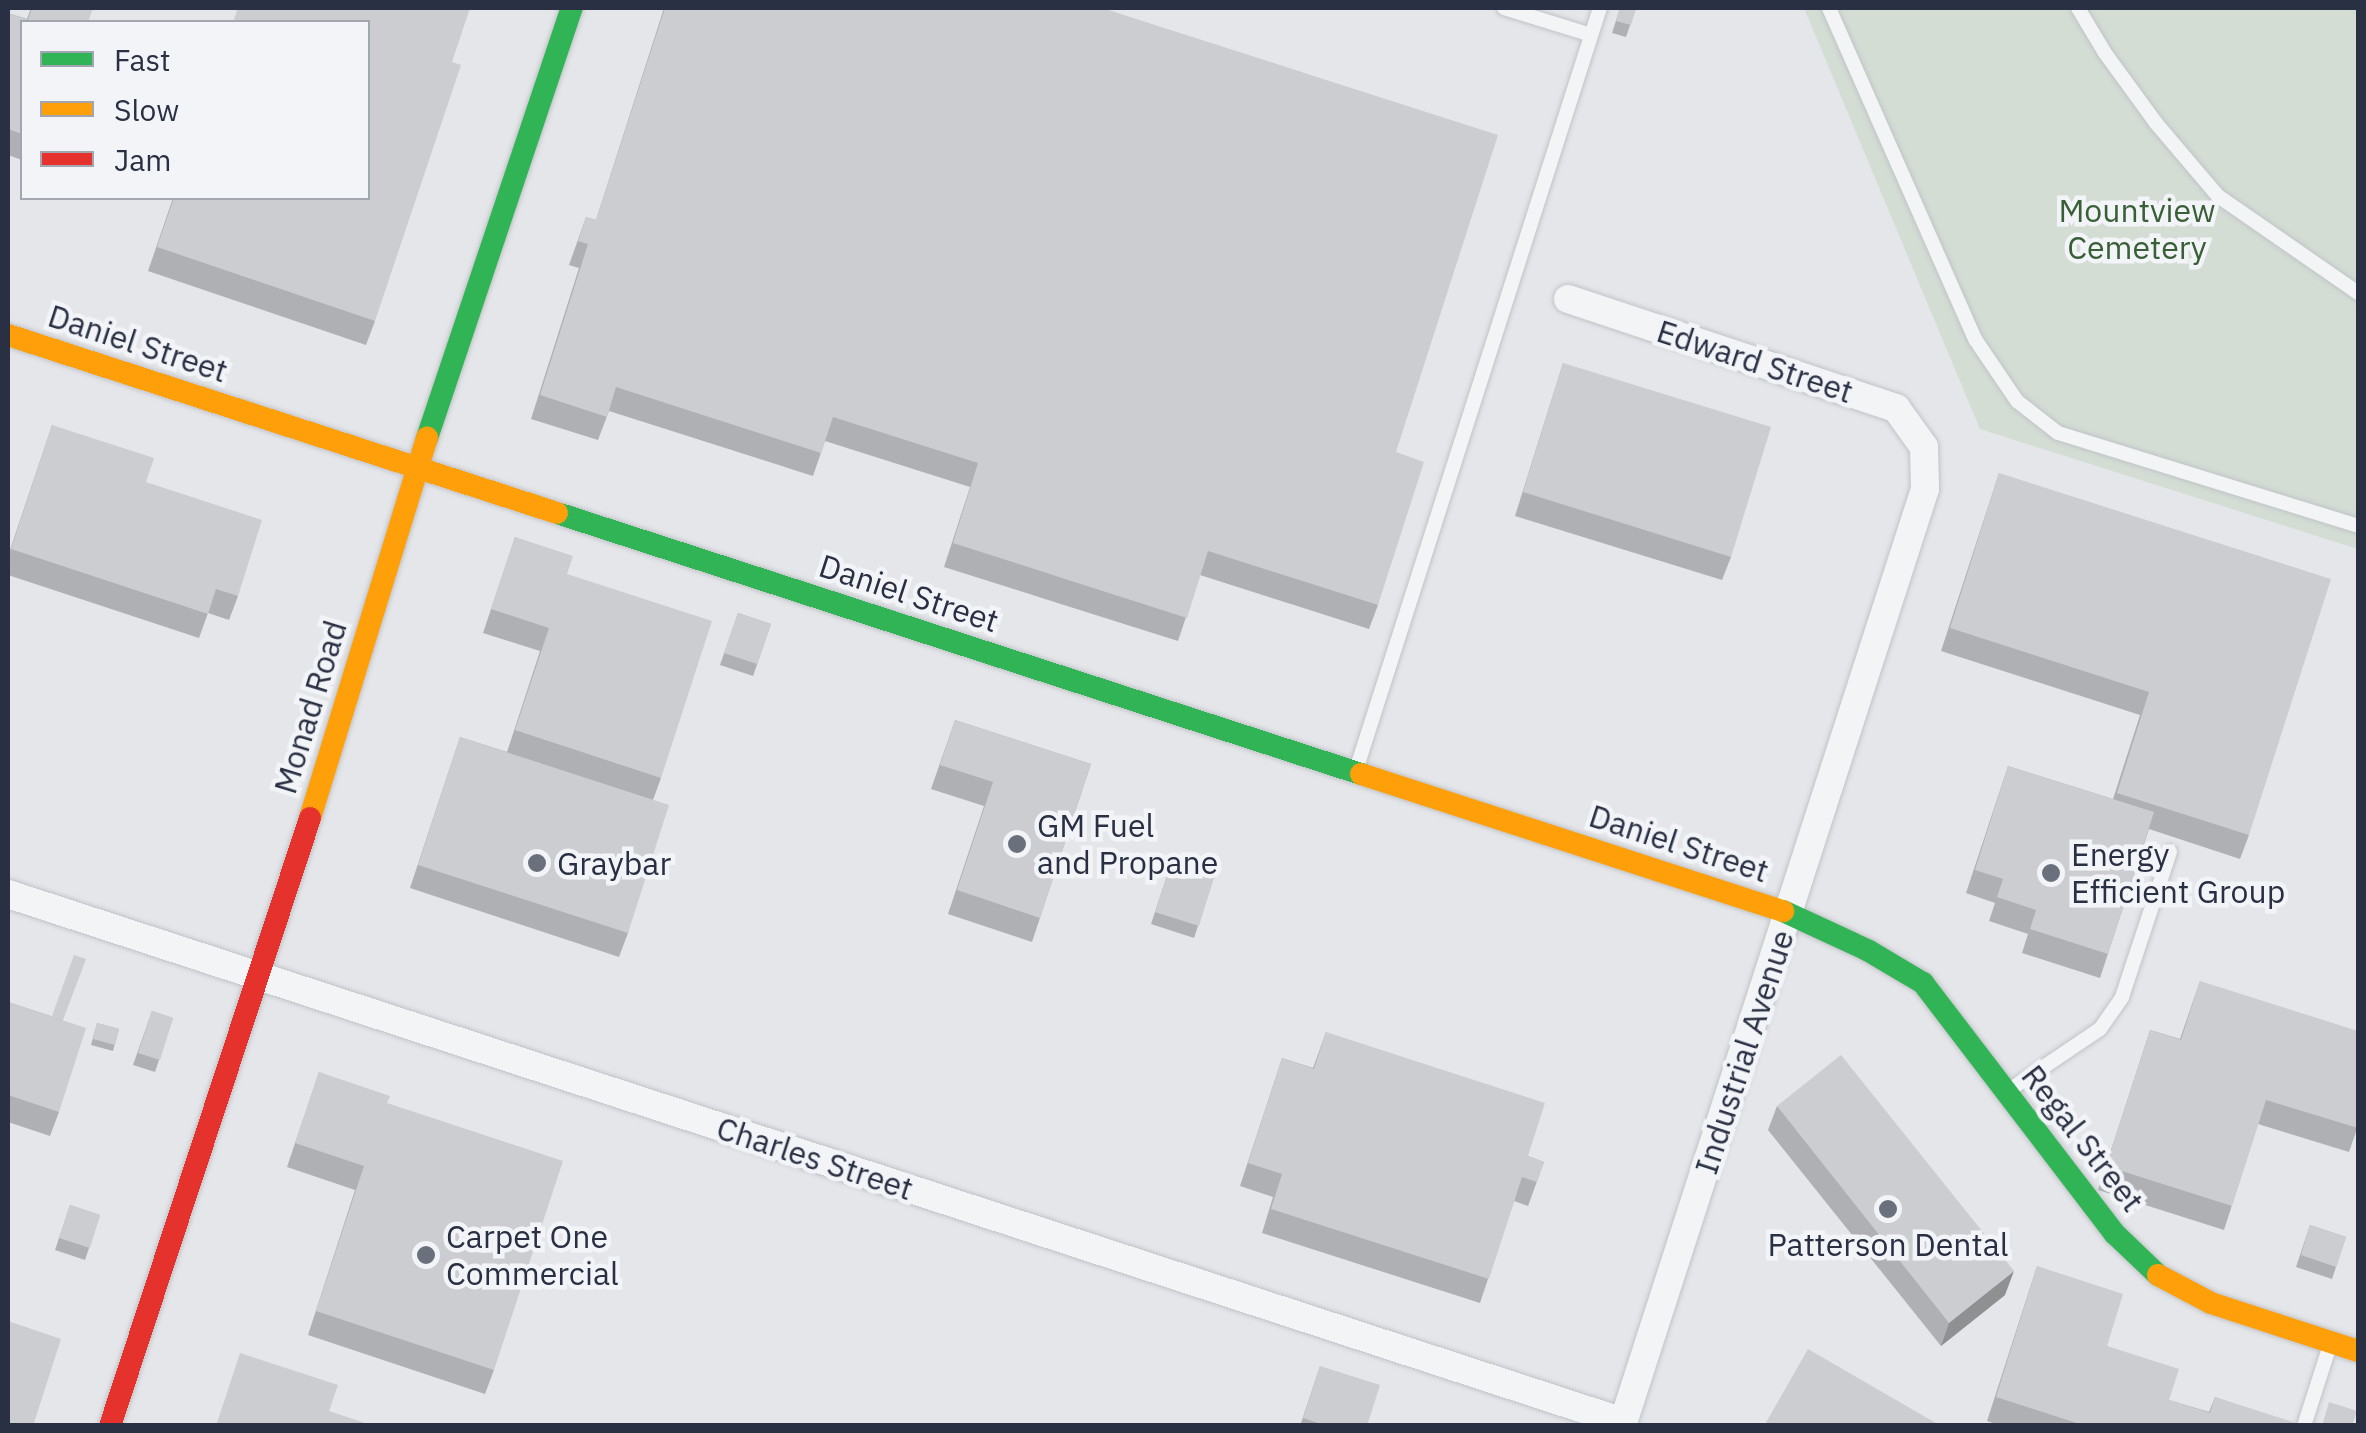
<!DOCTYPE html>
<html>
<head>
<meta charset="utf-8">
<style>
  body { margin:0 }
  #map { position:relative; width:2366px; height:1433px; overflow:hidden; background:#e4e6e9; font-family:"IBM Plex Sans",sans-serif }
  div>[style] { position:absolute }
  .green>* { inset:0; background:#d3ddd4 }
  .roads { filter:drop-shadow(0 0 2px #c1c3c7) drop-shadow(0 0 2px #c1c3c7) }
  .lane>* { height:14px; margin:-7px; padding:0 7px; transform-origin:7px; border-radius:7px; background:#f3f4f6 }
  .street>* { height:28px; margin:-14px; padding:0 14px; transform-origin:14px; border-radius:14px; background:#f3f4f6 }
  .fast>* { height:22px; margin:-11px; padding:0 11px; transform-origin:11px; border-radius:11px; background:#30b455 }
  .slow>* { height:22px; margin:-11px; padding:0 11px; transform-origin:11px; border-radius:11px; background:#ff9f0a }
  .jam>* { height:22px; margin:-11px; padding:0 11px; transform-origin:11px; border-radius:11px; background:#e5322d }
  .wall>* { inset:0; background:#afb0b4 }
  .shaded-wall>* { inset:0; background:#8f9092 }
  .building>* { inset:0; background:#cccdd1 }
  .dots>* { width:28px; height:28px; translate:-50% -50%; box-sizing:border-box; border:5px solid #f2f4f8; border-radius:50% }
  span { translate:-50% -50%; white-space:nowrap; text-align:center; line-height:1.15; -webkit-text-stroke:9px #f2f4f8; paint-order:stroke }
  .park-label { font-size:32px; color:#395f37 }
  .street-label { font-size:32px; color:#2a3043 }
  .poi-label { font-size:32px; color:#2a3043 }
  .left { translate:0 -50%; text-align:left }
  .frame { position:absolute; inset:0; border:10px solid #2a3043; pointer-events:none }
  .legend { position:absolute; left:20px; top:20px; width:350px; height:180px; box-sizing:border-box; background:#f2f4f8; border:2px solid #a2a6b0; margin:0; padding:12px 18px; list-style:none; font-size:30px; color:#2a3043 }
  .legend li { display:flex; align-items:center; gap:20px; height:50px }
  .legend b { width:50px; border:2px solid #a2a6b0 }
</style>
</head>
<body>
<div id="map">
  <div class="green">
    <div style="clip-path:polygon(1804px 8px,2358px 8px,2358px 549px,1980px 429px)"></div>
  </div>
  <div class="roads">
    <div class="lane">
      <div style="left:1504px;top:8px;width:91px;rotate:17.2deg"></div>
      <div style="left:1829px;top:8px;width:362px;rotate:66.2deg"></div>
      <div style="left:1975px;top:339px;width:75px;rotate:55.9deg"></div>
      <div style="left:2017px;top:401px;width:52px;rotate:38deg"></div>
      <div style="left:2058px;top:433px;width:314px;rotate:17.2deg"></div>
      <div style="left:2078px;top:8px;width:52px;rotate:59deg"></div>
      <div style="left:2105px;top:53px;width:87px;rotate:53.9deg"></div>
      <div style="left:2156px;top:123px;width:96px;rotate:49.7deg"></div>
      <div style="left:2218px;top:196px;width:170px;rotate:34.7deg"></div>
      <div style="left:1357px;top:767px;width:797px;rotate:-72.25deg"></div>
      <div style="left:2011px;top:1089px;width:107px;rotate:-34deg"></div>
      <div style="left:2100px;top:1029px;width:39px;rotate:-55deg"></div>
      <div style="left:2122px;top:997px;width:153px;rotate:-71.7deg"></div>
      <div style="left:2304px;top:1426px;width:82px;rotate:-72.2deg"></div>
    </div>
    <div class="street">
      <div style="left:1568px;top:299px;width:346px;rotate:18.4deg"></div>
      <div style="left:1896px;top:408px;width:48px;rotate:54.3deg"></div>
      <div style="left:1924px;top:447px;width:42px;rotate:88.6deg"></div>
      <div style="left:1925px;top:489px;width:985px;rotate:107.92deg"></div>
      <div style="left:8px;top:894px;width:1699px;rotate:18.1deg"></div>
    </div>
    <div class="fast">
      <div style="left:427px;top:438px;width:454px;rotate:-71.4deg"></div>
      <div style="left:557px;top:513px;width:845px;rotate:17.98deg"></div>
      <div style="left:1783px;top:911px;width:95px;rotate:24.9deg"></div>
      <div style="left:1869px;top:951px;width:63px;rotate:30.7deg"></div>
      <div style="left:1923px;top:983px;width:315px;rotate:52.6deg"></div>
      <div style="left:2114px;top:1233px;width:61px;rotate:43.7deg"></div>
    </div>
    <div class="slow">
      <div style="left:8px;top:335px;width:577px;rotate:17.96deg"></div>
      <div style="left:1361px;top:774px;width:444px;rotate:18deg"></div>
      <div style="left:310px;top:818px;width:398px;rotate:-72.9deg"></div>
      <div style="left:2158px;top:1275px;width:60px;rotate:27.8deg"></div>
      <div style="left:2211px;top:1303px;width:155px;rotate:18.1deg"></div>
    </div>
    <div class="jam">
      <div style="left:110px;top:1426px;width:640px;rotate:-71.79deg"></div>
    </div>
  </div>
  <div class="wall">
    <div style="clip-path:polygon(31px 8px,93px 8px,22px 22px,22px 160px,8px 155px,8px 13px,27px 19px)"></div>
    <div style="clip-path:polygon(664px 8px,1102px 8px,1396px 452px,1378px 605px,1369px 629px,1200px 575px,1178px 641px,944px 567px,970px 487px,825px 441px,813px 476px,609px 411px,598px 440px,531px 419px,579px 268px,569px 265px,586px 217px,596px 220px)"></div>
    <div style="clip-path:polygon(1620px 8px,1636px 8px,1626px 37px,1612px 33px)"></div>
    <div style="clip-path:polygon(173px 198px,375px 321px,366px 345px,148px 271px)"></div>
    <div style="clip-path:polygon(1563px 363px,1731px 557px,1722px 580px,1515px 516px)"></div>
    <div style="clip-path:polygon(52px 425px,146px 482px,238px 596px,229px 620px,208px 613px,199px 638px,8px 575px,8px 556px)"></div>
    <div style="clip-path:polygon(1999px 473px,2249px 835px,2240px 859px,2149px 829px,2100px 978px,2022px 953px,2028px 934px,1989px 921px,1995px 903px,1966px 893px,2008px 766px,2113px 799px,2140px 715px,1941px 651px)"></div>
    <div style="clip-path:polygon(515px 537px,567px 574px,661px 778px,653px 800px,628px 933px,619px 957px,410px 888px,460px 737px,507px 752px,540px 651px,483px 633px)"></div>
    <div style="clip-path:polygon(738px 613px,771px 624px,753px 676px,720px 665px)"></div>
    <div style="clip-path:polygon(955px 720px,1091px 764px,1032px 942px,948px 914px,984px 806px,931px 789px)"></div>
    <div style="clip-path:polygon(1172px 860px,1215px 874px,1194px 938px,1151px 924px)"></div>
    <div style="clip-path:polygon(2200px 981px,2358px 1126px,2349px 1152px,2258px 1124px,2224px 1230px,2098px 1190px,2150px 1030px,2180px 1039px)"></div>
    <div style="clip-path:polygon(8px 1002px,63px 1020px,59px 1112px,50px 1136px,8px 1122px)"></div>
    <div style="clip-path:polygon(152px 1011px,173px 1018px,155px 1072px,133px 1065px)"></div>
    <div style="clip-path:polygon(97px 1023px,119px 1029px,113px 1051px,91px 1045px)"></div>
    <div style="clip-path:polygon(1326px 1032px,1528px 1156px,1544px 1162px,1528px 1206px,1514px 1201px,1480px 1303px,1262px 1233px,1273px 1197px,1240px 1186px,1282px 1058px,1313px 1068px)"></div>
    <div style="clip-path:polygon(319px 1072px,387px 1103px,494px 1370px,485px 1394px,308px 1335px,355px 1190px,287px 1167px)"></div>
    <div style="clip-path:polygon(1777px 1106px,2005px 1295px,1941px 1346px,1768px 1130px)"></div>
    <div style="clip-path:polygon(70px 1205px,100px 1215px,85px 1260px,55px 1250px)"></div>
    <div style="clip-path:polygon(2310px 1225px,2346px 1237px,2332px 1279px,2296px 1267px)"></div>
    <div style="clip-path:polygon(2037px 1266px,2107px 1346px,2169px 1400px,2209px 1412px,2215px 1397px,2295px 1426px,2002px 1426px,1987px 1421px)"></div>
    <div style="clip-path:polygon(1320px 1366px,1367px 1426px,1300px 1426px)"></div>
  </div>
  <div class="shaded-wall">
    <div style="clip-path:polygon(2014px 1271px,2005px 1295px,1941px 1346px,1949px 1323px)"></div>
  </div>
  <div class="building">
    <div style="clip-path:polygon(32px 8px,93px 8px,88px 22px,22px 22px,22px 134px,8px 129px,8px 13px,28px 20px)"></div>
    <div style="clip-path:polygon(238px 8px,470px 8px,452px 62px,461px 65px,375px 321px,157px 247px,174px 198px,368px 198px,368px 22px,233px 22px)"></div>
    <div style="clip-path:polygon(665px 8px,1102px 8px,1498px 135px,1396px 452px,1424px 462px,1378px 605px,1208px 551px,1187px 618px,953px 543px,978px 463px,833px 417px,821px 453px,616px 387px,607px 417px,540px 395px,588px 244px,578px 241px,586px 217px,596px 220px)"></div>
    <div style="clip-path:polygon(1620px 8px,1636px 8px,1631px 25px,1616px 21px)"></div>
    <div style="clip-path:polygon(1563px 363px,1771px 427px,1731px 557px,1523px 492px)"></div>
    <div style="clip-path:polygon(52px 425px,154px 458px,146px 482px,262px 520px,238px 596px,216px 589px,208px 614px,11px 549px)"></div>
    <div style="clip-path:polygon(1999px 473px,2331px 579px,2249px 835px,2117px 793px,2149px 692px,1950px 628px)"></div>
    <div style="clip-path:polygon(515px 537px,573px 556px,567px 574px,712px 621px,661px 778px,515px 730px,549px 628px,491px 609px)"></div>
    <div style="clip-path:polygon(738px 613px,771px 624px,757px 664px,724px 653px)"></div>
    <div style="clip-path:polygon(955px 720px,1091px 764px,1040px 918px,957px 890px,993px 782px,940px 765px)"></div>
    <div style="clip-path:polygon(460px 737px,669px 805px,628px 933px,418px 865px)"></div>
    <div style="clip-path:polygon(2008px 766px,2154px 812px,2108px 954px,2030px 929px,2036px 910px,1997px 897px,2003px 879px,1975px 870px)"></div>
    <div style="clip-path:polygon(1172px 860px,1215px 874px,1199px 926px,1155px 912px)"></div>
    <div style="clip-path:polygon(74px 955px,86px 959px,63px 1020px,52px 1016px)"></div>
    <div style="clip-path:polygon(2200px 981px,2358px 1031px,2358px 1128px,2266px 1100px,2232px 1206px,2106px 1166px,2150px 1030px,2181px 1040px)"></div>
    <div style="clip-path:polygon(8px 1002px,86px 1028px,59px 1112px,8px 1095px)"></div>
    <div style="clip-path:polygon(152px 1011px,173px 1018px,160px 1060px,138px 1053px)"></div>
    <div style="clip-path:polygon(97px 1023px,119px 1029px,115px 1045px,93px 1039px)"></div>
    <div style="clip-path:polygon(1326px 1032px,1545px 1103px,1528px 1156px,1544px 1162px,1537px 1182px,1522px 1177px,1489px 1279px,1271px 1209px,1282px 1174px,1248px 1163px,1282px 1058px,1314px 1069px)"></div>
    <div style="clip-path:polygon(1841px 1055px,2014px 1271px,1949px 1323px,1777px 1106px)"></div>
    <div style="clip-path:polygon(319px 1072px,390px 1096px,387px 1103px,563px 1161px,494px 1370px,316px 1311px,364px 1166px,295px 1143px)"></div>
    <div style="clip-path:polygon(70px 1205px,100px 1215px,90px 1248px,59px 1238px)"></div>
    <div style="clip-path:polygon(2310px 1225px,2346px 1237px,2336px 1267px,2301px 1255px)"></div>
    <div style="clip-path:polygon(2037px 1266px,2123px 1294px,2107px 1346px,2179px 1369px,2169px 1400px,2210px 1413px,2215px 1397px,2296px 1423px,2295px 1426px,2086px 1426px,1996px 1397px)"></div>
    <div style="clip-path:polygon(8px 1321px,61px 1339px,33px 1426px,8px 1426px)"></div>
    <div style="clip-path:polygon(1808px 1349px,1941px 1426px,1764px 1426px)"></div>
    <div style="clip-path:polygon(240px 1353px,338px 1385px,329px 1411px,374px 1426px,216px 1426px)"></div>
    <div style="clip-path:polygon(1320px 1366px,1380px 1385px,1367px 1426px,1327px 1426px,1303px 1418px)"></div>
    <div style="clip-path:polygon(2329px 1402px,2357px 1411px,2352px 1426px,2322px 1426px)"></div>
  </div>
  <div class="dots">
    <div style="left:1017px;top:844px;background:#6b707d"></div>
    <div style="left:537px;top:863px;background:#6b707d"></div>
    <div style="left:2051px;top:873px;background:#6b707d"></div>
    <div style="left:1888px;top:1209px;background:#6b707d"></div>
    <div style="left:426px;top:1255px;background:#6b707d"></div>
  </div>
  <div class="park-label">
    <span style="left:2137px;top:229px">Mountview<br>Cemetery</span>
  </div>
  <div class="street-label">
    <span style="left:138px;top:343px;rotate:18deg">Daniel Street</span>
    <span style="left:1755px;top:361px;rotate:18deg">Edward Street</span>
    <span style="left:909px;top:593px;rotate:18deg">Daniel Street</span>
    <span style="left:310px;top:707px;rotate:-73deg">Monad Road</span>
    <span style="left:1679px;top:843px;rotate:18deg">Daniel Street</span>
    <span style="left:1744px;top:1052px;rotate:-72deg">Industrial Avenue</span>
    <span style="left:2083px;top:1138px;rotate:52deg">Regal Street</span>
    <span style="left:815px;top:1158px;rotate:18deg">Charles Street</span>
  </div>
  <div class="poi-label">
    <span class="left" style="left:1037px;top:844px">GM Fuel<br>and Propane</span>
    <span class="left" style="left:2071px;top:873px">Energy<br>Efficient Group</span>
    <span class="left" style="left:557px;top:863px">Graybar</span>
    <span class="left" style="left:446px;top:1255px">Carpet One<br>Commercial</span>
    <span style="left:1888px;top:1244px">Patterson Dental</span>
  </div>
  <div class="frame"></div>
  <ul class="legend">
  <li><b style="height:12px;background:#30b455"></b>Fast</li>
  <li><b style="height:12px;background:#ff9f0a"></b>Slow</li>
  <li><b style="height:12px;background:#e5322d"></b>Jam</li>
  </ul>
</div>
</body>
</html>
